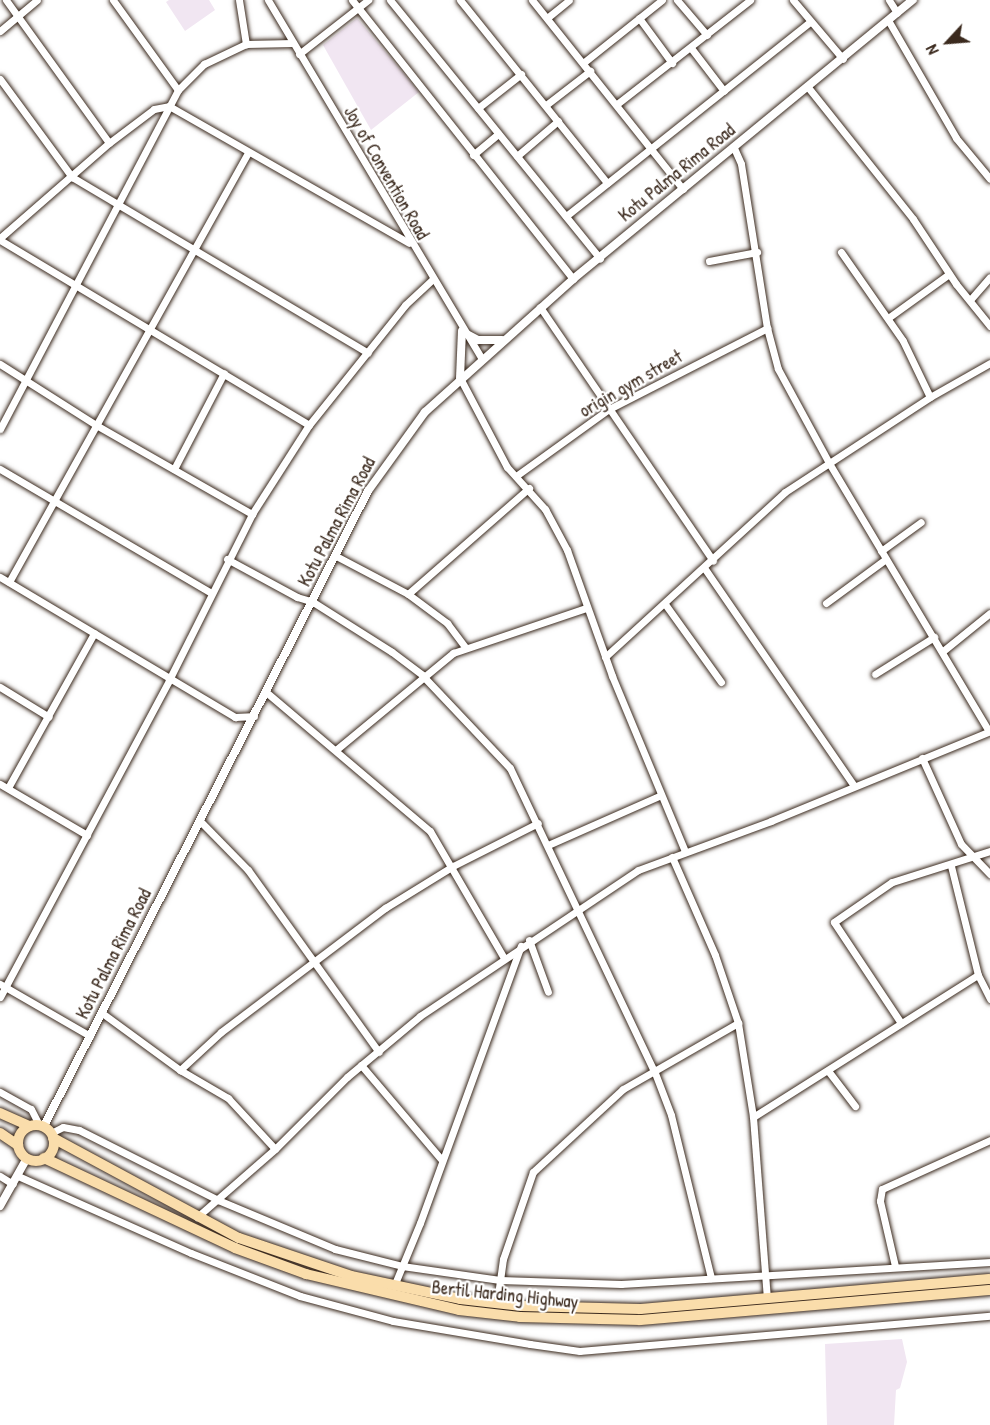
<!DOCTYPE html>
<html>
<head>
<meta charset="utf-8">
<style>
  body { margin:0 }
  #map { position:relative; width:990px; height:1425px; overflow:hidden; background:#fff; font-family:"Patrick Hand",sans-serif }
  div>[style] { position:absolute }
  .built>* { inset:0; background:#f1e6f2 }
  .roads { filter:drop-shadow(0 0 2px #3b2a1e) drop-shadow(0 0 2px #3b2a1e) }
  .minor>* { height:7px; margin:-3.5px; padding:0 3.5px; transform-origin:3.5px; border-radius:3.5px; background:#fff }
  .tertiary>* { height:8px; margin:-4px; padding:0 4px; transform-origin:4px; border-radius:4px; background:#fff }
  .primary>* { height:10px; margin:-5px; padding:0 5px; transform-origin:5px; border-radius:5px; background:#faddab }
  .primary>.ring { margin:-5px; padding:0; box-sizing:content-box; background:none; border:10px solid #faddab; border-radius:50% }
  span { translate:-50% -50%; white-space:nowrap; text-align:center; line-height:1.15; -webkit-text-stroke:4.5px #fff; paint-order:stroke }
  .street-label { font-size:18px; color:#3b2a1e }
  .north { position:absolute; left:918px; top:12px; width:60px; height:60px; -webkit-text-stroke:4px #fff; paint-order:stroke; rotate:244deg; font-size:16px; font-weight:700; line-height:24px; text-align:center; color:#3b2a1e }
  .north::after { content:''; display:block; margin:auto; width:21px; height:27px; background:#3b2a1e; clip-path:polygon(50% 0,100% 100%,50% 72%,0 100%) }
</style>
</head>
<body>
<div id="map">
  <div class="built">
    <div style="clip-path:polygon(169px 0,209px 0,215px 10px,185px 31px,166px 2px)"></div>
    <div style="clip-path:polygon(357px 18px,419px 92px,371px 130px,323px 45px)"></div>
    <div style="clip-path:polygon(902px 1339px,907px 1362px,900px 1388px,896px 1390px,894px 1425px,827px 1425px,825px 1344px)"></div>
  </div>
  <div class="roads">
    <div class="minor">
      <div style="left:6px;top:0;width:176px;rotate:54.2deg"></div>
      <div style="left:113px;top:0;width:111px;rotate:54.2deg"></div>
      <div style="left:239px;top:0;width:45px;rotate:81deg"></div>
      <div style="left:268px;top:0;width:417px;rotate:59.2deg"></div>
      <div style="left:352px;top:0;width:356px;rotate:51.6deg"></div>
      <div style="left:390px;top:0;width:333px;rotate:50.9deg"></div>
      <div style="left:460px;top:0;width:235px;rotate:51.2deg"></div>
      <div style="left:532px;top:0;width:242px;rotate:51.4deg"></div>
      <div style="left:677px;top:0;width:46px;rotate:49.4deg"></div>
      <div style="left:793px;top:0;width:77px;rotate:49.7deg"></div>
      <div style="left:889px;top:0;width:15px;rotate:58deg"></div>
      <div style="left:547px;top:18px;width:28px;rotate:-39deg"></div>
      <div style="left:639px;top:18px;width:56px;rotate:53.7deg"></div>
      <div style="left:888px;top:20px;width:136px;rotate:60deg"></div>
      <div style="left:956px;top:138px;width:53px;rotate:50.3deg"></div>
      <div style="left:0;top:31px;width:48px;rotate:-40deg"></div>
      <div style="left:691px;top:48px;width:54px;rotate:52.5deg"></div>
      <div style="left:299px;top:54px;width:88px;rotate:-38deg"></div>
      <div style="left:583px;top:63px;width:101px;rotate:-38.6deg"></div>
      <div style="left:0;top:79px;width:122px;rotate:53.7deg"></div>
      <div style="left:72px;top:177px;width:344px;rotate:30.7deg"></div>
      <div style="left:807px;top:86px;width:170px;rotate:51.4deg"></div>
      <div style="left:913px;top:219px;width:78px;rotate:56.5deg"></div>
      <div style="left:956px;top:284px;width:54px;rotate:51deg"></div>
      <div style="left:617px;top:104px;width:169px;rotate:-38deg"></div>
      <div style="left:546px;top:105px;width:56px;rotate:-37.7deg"></div>
      <div style="left:478px;top:108px;width:55px;rotate:-38.3deg"></div>
      <div style="left:734px;top:148px;width:17px;rotate:66deg"></div>
      <div style="left:741px;top:164px;width:166px;rotate:81deg"></div>
      <div style="left:767px;top:328px;width:42px;rotate:75deg"></div>
      <div style="left:778px;top:369px;width:107px;rotate:61.5deg"></div>
      <div style="left:829px;top:463px;width:312px;rotate:59.2deg"></div>
      <div style="left:473px;top:155px;width:33px;rotate:-40deg"></div>
      <div style="left:517px;top:156px;width:54px;rotate:-40.5deg"></div>
      <div style="left:566px;top:216px;width:312px;rotate:-38.5deg"></div>
      <div style="left:0;top:238px;width:145px;rotate:-41.1deg"></div>
      <div style="left:109px;top:143px;width:56px;rotate:-37.1deg"></div>
      <div style="left:154px;top:109px;width:15px;rotate:-11deg"></div>
      <div style="left:169px;top:106px;width:276px;rotate:29.7deg"></div>
      <div style="left:0;top:240px;width:360px;rotate:30.9deg"></div>
      <div style="left:841px;top:252px;width:108px;rotate:55.1deg"></div>
      <div style="left:903px;top:341px;width:62px;rotate:64.3deg"></div>
      <div style="left:709px;top:261px;width:49px;rotate:-10.6deg"></div>
      <div style="left:970px;top:300px;width:30px;rotate:-49deg"></div>
      <div style="left:540px;top:307px;width:307px;rotate:55.7deg"></div>
      <div style="left:888px;top:318px;width:75px;rotate:-35.8deg"></div>
      <div style="left:0;top:364px;width:114px;rotate:32.4deg"></div>
      <div style="left:96px;top:425px;width:180px;rotate:29.7deg"></div>
      <div style="left:460px;top:378px;width:101px;rotate:62.2deg"></div>
      <div style="left:507px;top:467px;width:57px;rotate:47.9deg"></div>
      <div style="left:545px;top:509px;width:47px;rotate:61.8deg"></div>
      <div style="left:567px;top:550px;width:134px;rotate:70.3deg"></div>
      <div style="left:612px;top:676px;width:190px;rotate:67.4deg"></div>
      <div style="left:0;top:429px;width:383px;rotate:-62.3deg"></div>
      <div style="left:178px;top:90px;width:37px;rotate:-45deg"></div>
      <div style="left:204px;top:64px;width:47px;rotate:-25.5deg"></div>
      <div style="left:246px;top:44px;width:47px;rotate:-1.2deg"></div>
      <div style="left:0;top:469px;width:245px;rotate:30.4deg"></div>
      <div style="left:174px;top:469px;width:108px;rotate:-62.5deg"></div>
      <div style="left:516px;top:476px;width:115px;rotate:-35.8deg"></div>
      <div style="left:609px;top:409px;width:178px;rotate:-27.1deg"></div>
      <div style="left:881px;top:551px;width:49px;rotate:-35.9deg"></div>
      <div style="left:336px;top:556px;width:81px;rotate:27.8deg"></div>
      <div style="left:408px;top:594px;width:49px;rotate:36.6deg"></div>
      <div style="left:447px;top:623px;width:31px;rotate:53deg"></div>
      <div style="left:227px;top:559px;width:80px;rotate:28.5deg"></div>
      <div style="left:297px;top:597px;width:17px;rotate:17deg"></div>
      <div style="left:313px;top:602px;width:93px;rotate:32.3deg"></div>
      <div style="left:392px;top:652px;width:38px;rotate:37deg"></div>
      <div style="left:422px;top:675px;width:128px;rotate:46.6deg"></div>
      <div style="left:510px;top:768px;width:338px;rotate:64.6deg"></div>
      <div style="left:655px;top:1073px;width:45px;rotate:69.1deg"></div>
      <div style="left:671px;top:1115px;width:168px;rotate:76.2deg"></div>
      <div style="left:705px;top:569px;width:263px;rotate:55.5deg"></div>
      <div style="left:0;top:577px;width:274px;rotate:30.8deg"></div>
      <div style="left:235px;top:717px;width:19px;rotate:-3deg"></div>
      <div style="left:9px;top:582px;width:492px;rotate:-60.9deg"></div>
      <div style="left:408px;top:594px;width:161px;rotate:-41.2deg"></div>
      <div style="left:826px;top:603px;width:74px;rotate:-36.3deg"></div>
      <div style="left:665px;top:604px;width:96px;rotate:54.3deg"></div>
      <div style="left:943px;top:651px;width:60px;rotate:-39deg"></div>
      <div style="left:605px;top:657px;width:244px;rotate:-42.5deg"></div>
      <div style="left:785px;top:492px;width:173px;rotate:-33.2deg"></div>
      <div style="left:930px;top:397px;width:69px;rotate:-29.5deg"></div>
      <div style="left:875px;top:674px;width:70px;rotate:-32.1deg"></div>
      <div style="left:0;top:687px;width:57px;rotate:31.5deg"></div>
      <div style="left:266px;top:692px;width:215px;rotate:40.3deg"></div>
      <div style="left:430px;top:831px;width:147px;rotate:59.8deg"></div>
      <div style="left:337px;top:749px;width:151px;rotate:-39.6deg"></div>
      <div style="left:453px;top:653px;width:140px;rotate:-18.7deg"></div>
      <div style="left:922px;top:758px;width:94px;rotate:65.6deg"></div>
      <div style="left:961px;top:844px;width:42px;rotate:46deg"></div>
      <div style="left:0;top:784px;width:101px;rotate:30.4deg"></div>
      <div style="left:9px;top:786px;width:175px;rotate:-60.9deg"></div>
      <div style="left:201px;top:822px;width:67px;rotate:45.6deg"></div>
      <div style="left:248px;top:870px;width:224px;rotate:54.3deg"></div>
      <div style="left:548px;top:845px;width:121px;rotate:-23.8deg"></div>
      <div style="left:672px;top:857px;width:107px;rotate:66.3deg"></div>
      <div style="left:715px;top:955px;width:72px;rotate:71.3deg"></div>
      <div style="left:738px;top:1023px;width:95px;rotate:80.9deg"></div>
      <div style="left:753px;top:1117px;width:181px;rotate:85.6deg"></div>
      <div style="left:951px;top:866px;width:112px;rotate:76.1deg"></div>
      <div style="left:978px;top:975px;width:27px;rotate:63deg"></div>
      <div style="left:529px;top:940px;width:55px;rotate:69.9deg"></div>
      <div style="left:0;top:984px;width:104px;rotate:30deg"></div>
      <div style="left:0;top:997px;width:359px;rotate:-61.9deg"></div>
      <div style="left:169px;top:680px;width:186px;rotate:-63.4deg"></div>
      <div style="left:252px;top:514px;width:106px;rotate:-57.4deg"></div>
      <div style="left:309px;top:425px;width:154px;rotate:-51.3deg"></div>
      <div style="left:405px;top:305px;width:37px;rotate:-43deg"></div>
      <div style="left:102px;top:1013px;width:97px;rotate:36.2deg"></div>
      <div style="left:180px;top:1070px;width:56px;rotate:30.3deg"></div>
      <div style="left:228px;top:1098px;width:69px;rotate:47.3deg"></div>
      <div style="left:901px;top:1023px;width:121px;rotate:-123.6deg"></div>
      <div style="left:834px;top:922px;width:70px;rotate:-34.6deg"></div>
      <div style="left:892px;top:882px;width:103px;rotate:-17.6deg"></div>
      <div style="left:361px;top:1065px;width:123px;rotate:49.6deg"></div>
      <div style="left:180px;top:1070px;width:56px;rotate:-42.8deg"></div>
      <div style="left:221px;top:1032px;width:206px;rotate:-37.1deg"></div>
      <div style="left:385px;top:908px;width:80px;rotate:-31.7deg"></div>
      <div style="left:453px;top:866px;width:95px;rotate:-26.8deg"></div>
      <div style="left:829px;top:1072px;width:43px;rotate:52.6deg"></div>
      <div style="left:0;top:1092px;width:35px;rotate:29deg"></div>
      <div style="left:31px;top:1109px;width:18px;rotate:63deg"></div>
      <div style="left:753px;top:1117px;width:266px;rotate:-32.3deg"></div>
      <div style="left:51px;top:1133px;width:13px;rotate:-27deg"></div>
      <div style="left:63px;top:1127px;width:16px;rotate:11deg"></div>
      <div style="left:79px;top:1130px;width:156px;rotate:26.7deg"></div>
      <div style="left:218px;top:1200px;width:127px;rotate:22.7deg"></div>
      <div style="left:335px;top:1249px;width:69px;rotate:14.2deg"></div>
      <div style="left:402px;top:1266px;width:99px;rotate:8.1deg"></div>
      <div style="left:500px;top:1280px;width:121px;rotate:1.9deg"></div>
      <div style="left:621px;top:1284px;width:370px;rotate:-3.4deg"></div>
      <div style="left:0;top:1176px;width:15px;rotate:32deg"></div>
      <div style="left:18px;top:1176px;width:189px;rotate:24deg"></div>
      <div style="left:191px;top:1253px;width:117px;rotate:21.5deg"></div>
      <div style="left:300px;top:1296px;width:96px;rotate:15deg"></div>
      <div style="left:393px;top:1321px;width:139px;rotate:9.5deg"></div>
      <div style="left:530px;top:1344px;width:50px;rotate:8deg"></div>
      <div style="left:580px;top:1351px;width:411px;rotate:-4.9deg"></div>
      <div style="left:197px;top:1217px;width:103px;rotate:-41.1deg"></div>
      <div style="left:275px;top:1149px;width:102px;rotate:-45deg"></div>
      <div style="left:347px;top:1077px;width:95px;rotate:-39.9deg"></div>
      <div style="left:420px;top:1016px;width:262px;rotate:-33.8deg"></div>
      <div style="left:638px;top:870px;width:142px;rotate:-20.2deg"></div>
      <div style="left:771px;top:821px;width:237px;rotate:-22.3deg"></div>
      <div style="left:895px;top:1266px;width:67px;rotate:-103deg"></div>
      <div style="left:880px;top:1201px;width:12px;rotate:-81deg"></div>
      <div style="left:882px;top:1189px;width:119px;rotate:-24.4deg"></div>
      <div style="left:394px;top:1286px;width:68px;rotate:-67.6deg"></div>
      <div style="left:420px;top:1223px;width:295px;rotate:-70deg"></div>
      <div style="left:497px;top:1302px;width:43px;rotate:-82.1deg"></div>
      <div style="left:503px;top:1259px;width:92px;rotate:-71deg"></div>
      <div style="left:533px;top:1172px;width:122px;rotate:-42.7deg"></div>
      <div style="left:623px;top:1089px;width:133px;rotate:-29.9deg"></div>
    </div>
    <div class="tertiary">
      <div style="left:463px;top:332px;width:17px;rotate:28deg"></div>
      <div style="left:478px;top:340px;width:24px"></div>
      <div style="left:460px;top:378px;width:47px;rotate:-87.6deg"></div>
      <div style="left:44px;top:1126px;width:713px;rotate:-62.97deg"></div>
      <div style="left:368px;top:491px;width:97px;rotate:-54.2deg"></div>
      <div style="left:425px;top:412px;width:199px;rotate:-41.9deg"></div>
      <div style="left:573px;top:279px;width:440px;rotate:-39.4deg"></div>
      <div style="left:0;top:1206px;width:55px;rotate:-60.6deg"></div>
    </div>
    <div class="primary">
      <div style="left:0;top:1113px;width:32px;rotate:24deg"></div>
      <div class="ring" style="left:18px;top:1125px;width:26px;height:26px"></div>
      <div style="left:0;top:1133px;width:22px;rotate:34deg"></div>
      <div style="left:53px;top:1138px;width:211px;rotate:28.3deg"></div>
      <div style="left:239px;top:1238px;width:118px;rotate:18.7deg"></div>
      <div style="left:351px;top:1276px;width:111px;rotate:11.9deg"></div>
      <div style="left:460px;top:1299px;width:62px;rotate:6.4deg"></div>
      <div style="left:522px;top:1306px;width:118px;rotate:1.5deg"></div>
      <div style="left:640px;top:1309px;width:351px;rotate:-4.9deg"></div>
      <div style="left:44px;top:1158px;width:211px;rotate:25.2deg"></div>
      <div style="left:235px;top:1248px;width:76px;rotate:20.1deg"></div>
      <div style="left:306px;top:1274px;width:157px;rotate:13.2deg"></div>
      <div style="left:459px;top:1310px;width:61px;rotate:6.5deg"></div>
      <div style="left:520px;top:1317px;width:120px;rotate:1.4deg"></div>
      <div style="left:640px;top:1320px;width:351px;rotate:-4.9deg"></div>
    </div>
  </div>
  <div class="street-label">
    <span style="left:386px;top:173px;rotate:60deg">Joy of Convention Road</span>
    <span style="left:677px;top:173px;rotate:-39deg">Kotu Palma Rima Road</span>
    <span style="left:631px;top:384px;rotate:-30deg">origin gym street</span>
    <span style="left:337px;top:522px;rotate:-62deg">Kotu Palma Rima Road</span>
    <span style="left:114px;top:954px;rotate:-63deg">Kotu Palma Rima Road</span>
    <span style="left:505px;top:1295px;rotate:6deg">Bertil Harding Highway</span>
  </div>
  <div class="north">N</div>
</div>
</body>
</html>
